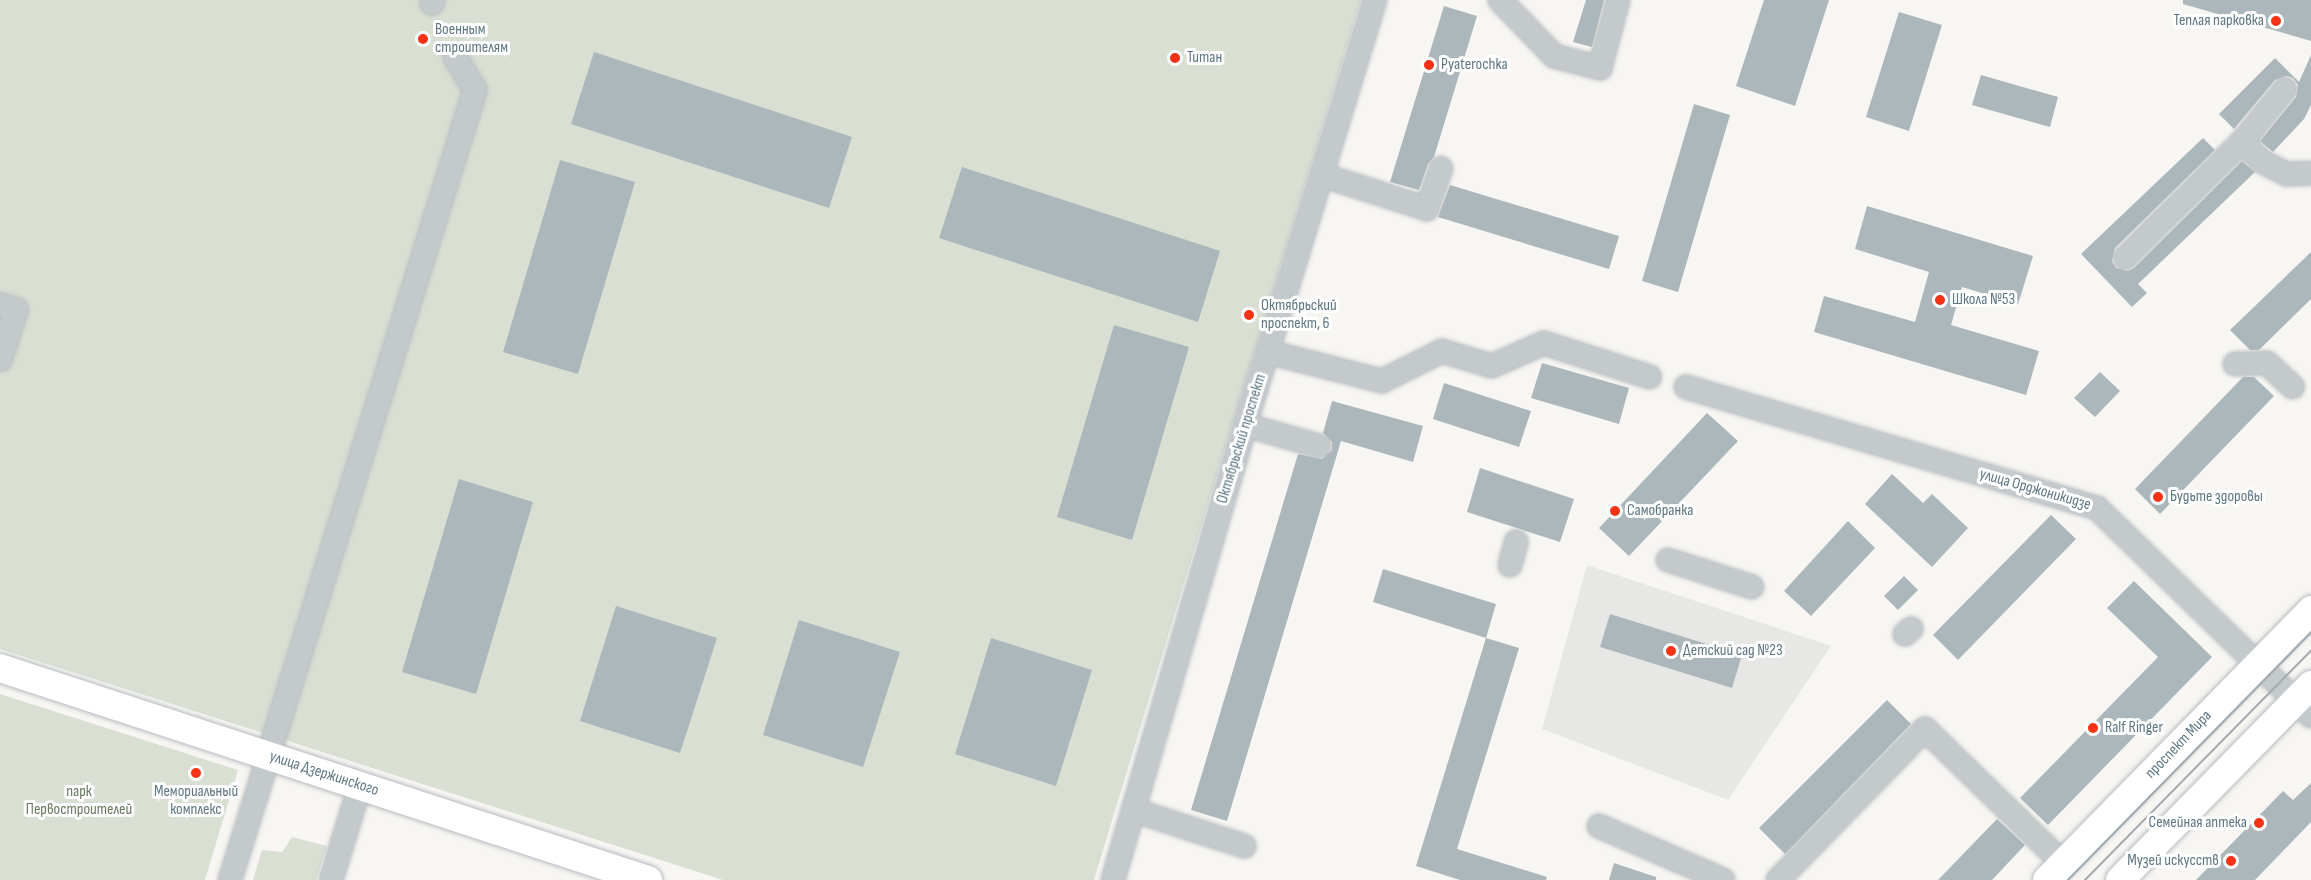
<!DOCTYPE html>
<html>
<head>
<meta charset="utf-8">
<style>
  body { margin:0 }
  #map { position:relative; width:2311px; height:880px; overflow:hidden; background:#f7f6f3; font-family:"Sofia Sans Condensed",sans-serif }
  div>[style] { position:absolute }
  .built>* { inset:0; background:#e7e8e6 }
  .green>* { inset:0; background:#d9dfd3 }
  .building>* { inset:0; background:#acb7bb }
  .roads { filter:drop-shadow(0 0 2px #b6bcbf) drop-shadow(0 0 2px #b6bcbf) }
  .minor>* { height:22px; margin:-11px; padding:0 11px; transform-origin:11px; border-radius:11px; background:#c4c9cc }
  .major>* { height:28px; margin:-14px; padding:0 14px; transform-origin:14px; border-radius:14px; background:#fff }
  .tram>* { height:1.5px; margin:-0.75px; padding:0 0.75px; transform-origin:0.75px; border-radius:0.75px; background:#a3acb1 }
  .dots>* { width:16px; height:16px; translate:-50% -50%; box-sizing:border-box; border:3px solid #fff; border-radius:50% }
  span { translate:-50% -50%; white-space:nowrap; text-align:center; line-height:1.15; -webkit-text-stroke:6px #fff; paint-order:stroke }
  .poi-label { font-size:16px; color:#5e7681 }
  .right { translate:-100% -50%; text-align:right }
  .left { translate:0 -50%; text-align:left }
  .street-label { font-size:16px; color:#5e7681 }
  .park-label { font-size:16px; color:#66795e }
</style>
</head>
<body>
<div id="map">
  <div class="built">
    <div style="clip-path:polygon(1587px 565px,1831px 646px,1728px 800px,1542px 729px)"></div>
  </div>
  <div class="green">
    <div style="clip-path:polygon(0 0,1361px 0,1094px 880px,723px 880px,0 649px)"></div>
    <div style="clip-path:polygon(0 694px,238px 770px,205px 880px,0 880px)"></div>
    <div style="clip-path:polygon(292px 837px,327px 846px,316px 880px,253px 880px,262px 850px,282px 852px)"></div>
  </div>
  <div class="building">
    <div style="clip-path:polygon(1586px 0,1604px 0,1592px 47px,1573px 42px)"></div>
    <div style="clip-path:polygon(1764px 0,1829px 0,1795px 106px,1736px 86px)"></div>
    <div style="clip-path:polygon(2183px 0,2311px 0,2311px 41px,2183px 4px)"></div>
    <div style="clip-path:polygon(1444px 6px,1477px 16px,1434px 157px,1428px 164px,1419px 190px,1390px 182px)"></div>
    <div style="clip-path:polygon(1899px 12px,1942px 25px,1909px 131px,1866px 117px)"></div>
    <div style="clip-path:polygon(594px 52px,852px 137px,829px 208px,571px 124px)"></div>
    <div style="clip-path:polygon(2311px 55px,2311px 105px,2304px 119px,2273px 152px,2260px 141px,2296px 97px,2298px 85px,2293px 78px,2287px 76px,2275px 80px,2234px 129px,2219px 114px,2275px 58px,2299px 82px)"></div>
    <div style="clip-path:polygon(1981px 75px,2058px 97px,2050px 127px,1972px 105px)"></div>
    <div style="clip-path:polygon(1694px 104px,1730px 115px,1678px 292px,1642px 281px)"></div>
    <div style="clip-path:polygon(2203px 138px,2215px 150px,2115px 248px,2112px 261px,2116px 268px,2128px 271px,2134px 268px,2242px 161px,2255px 172px,2138px 284px,2147px 293px,2132px 307px,2081px 254px)"></div>
    <div style="clip-path:polygon(560px 160px,635px 182px,578px 374px,503px 352px)"></div>
    <div style="clip-path:polygon(962px 167px,1220px 251px,1198px 322px,939px 238px)"></div>
    <div style="clip-path:polygon(1450px 185px,1619px 236px,1609px 269px,1438px 217px)"></div>
    <div style="clip-path:polygon(1867px 206px,2033px 256px,2018px 304px,1962px 287px,1951px 325px,2039px 351px,2026px 395px,1814px 332px,1824px 296px,1915px 322px,1929px 272px,1855px 249px)"></div>
    <div style="clip-path:polygon(2311px 252px,2311px 299px,2259px 350px,2250px 350px,2230px 330px)"></div>
    <div style="clip-path:polygon(1114px 325px,1189px 347px,1132px 540px,1057px 517px)"></div>
    <div style="clip-path:polygon(1542px 363px,1629px 388px,1619px 424px,1531px 398px)"></div>
    <div style="clip-path:polygon(2100px 372px,2120px 391px,2095px 417px,2074px 398px)"></div>
    <div style="clip-path:polygon(2243px 377px,2254px 377px,2274px 396px,2160px 514px,2135px 489px)"></div>
    <div style="clip-path:polygon(1444px 383px,1531px 411px,1519px 447px,1433px 419px)"></div>
    <div style="clip-path:polygon(1332px 401px,1423px 426px,1413px 462px,1341px 441px,1227px 821px,1191px 810px,1298px 454px,1322px 459px,1332px 450px,1332px 442px,1323px 433px)"></div>
    <div style="clip-path:polygon(1707px 413px,1738px 441px,1629px 556px,1599px 528px)"></div>
    <div style="clip-path:polygon(1480px 468px,1574px 499px,1560px 542px,1467px 512px)"></div>
    <div style="clip-path:polygon(1892px 474px,1923px 503px,1932px 494px,1968px 528px,1932px 567px,1865px 504px)"></div>
    <div style="clip-path:polygon(459px 479px,533px 502px,476px 694px,402px 672px)"></div>
    <div style="clip-path:polygon(2051px 515px,2076px 539px,1958px 660px,1933px 635px)"></div>
    <div style="clip-path:polygon(1848px 521px,1875px 548px,1811px 616px,1784px 591px)"></div>
    <div style="clip-path:polygon(1383px 569px,1496px 604px,1486px 638px,1373px 602px)"></div>
    <div style="clip-path:polygon(1904px 576px,1918px 590px,1898px 610px,1884px 596px)"></div>
    <div style="clip-path:polygon(2134px 581px,2212px 657px,2048px 825px,2020px 798px,2158px 657px,2107px 608px)"></div>
    <div style="clip-path:polygon(616px 606px,717px 638px,680px 753px,580px 721px)"></div>
    <div style="clip-path:polygon(1610px 614px,1742px 655px,1732px 688px,1600px 647px)"></div>
    <div style="clip-path:polygon(799px 620px,900px 652px,863px 767px,763px 735px)"></div>
    <div style="clip-path:polygon(991px 638px,1092px 670px,1056px 786px,955px 754px)"></div>
    <div style="clip-path:polygon(1486px 638px,1519px 648px,1457px 849px,1547px 877px,1546px 880px,1460px 880px,1416px 866px)"></div>
    <div style="clip-path:polygon(1887px 700px,1911px 724px,1785px 854px,1759px 828px)"></div>
    <div style="clip-path:polygon(2311px 783px,2311px 822px,2255px 880px,2196px 880px,2283px 791px,2293px 800px)"></div>
    <div style="clip-path:polygon(1997px 819px,2025px 845px,1992px 880px,1938px 880px)"></div>
    <div style="clip-path:polygon(1614px 863px,1656px 877px,1656px 880px,1609px 880px)"></div>
  </div>
  <div class="roads">
    <div class="minor">
      <div style="left:1500px;top:0;width:78px;rotate:46deg"></div>
      <div style="left:1554px;top:56px;width:48px;rotate:14.6deg"></div>
      <div style="left:1600px;top:68px;width:70px;rotate:-75.2deg"></div>
      <div style="left:432px;top:3px;width:3px;rotate:-72deg"></div>
      <div style="left:2242px;top:142px;width:68px;rotate:-50.9deg"></div>
      <div style="left:1322px;top:175px;width:110px;rotate:17.9deg"></div>
      <div style="left:1427px;top:209px;width:43px;rotate:-71.1deg"></div>
      <div style="left:2125px;top:258px;width:165px;rotate:-44.8deg"></div>
      <div style="left:2242px;top:142px;width:29px;rotate:44deg"></div>
      <div style="left:2263px;top:162px;width:27px;rotate:27deg"></div>
      <div style="left:2287px;top:174px;width:24px;rotate:-2deg"></div>
      <div style="left:0;top:305px;width:17px;rotate:17deg"></div>
      <div style="left:16px;top:310px;width:52px;rotate:107.7deg"></div>
      <div style="left:1268px;top:352px;width:118px;rotate:14.3deg"></div>
      <div style="left:1382px;top:381px;width:67px;rotate:-26.6deg"></div>
      <div style="left:1442px;top:351px;width:52px;rotate:16.7deg"></div>
      <div style="left:1492px;top:366px;width:57px;rotate:-23.9deg"></div>
      <div style="left:1544px;top:343px;width:111px;rotate:17.8deg"></div>
      <div style="left:2235px;top:364px;width:32px;rotate:-2deg"></div>
      <div style="left:2267px;top:363px;width:35px;rotate:43deg"></div>
      <div style="left:1686px;top:387px;width:428px;rotate:16.4deg"></div>
      <div style="left:2097px;top:508px;width:298px;rotate:44.2deg"></div>
      <div style="left:1245px;top:425px;width:77px;rotate:15.8deg"></div>
      <div style="left:1668px;top:560px;width:88px;rotate:17.8deg"></div>
      <div style="left:1510px;top:565px;width:24px;rotate:-75deg"></div>
      <div style="left:1905px;top:634px;width:8px;rotate:-40deg"></div>
      <div style="left:273px;top:741px;width:682px;rotate:-72.76deg"></div>
      <div style="left:475px;top:90px;width:39px;rotate:-121deg"></div>
      <div style="left:1133px;top:810px;width:117px;rotate:18deg"></div>
      <div style="left:1599px;top:826px;width:135px;rotate:23.5deg"></div>
      <div style="left:230px;top:880px;width:114px;rotate:-72.7deg"></div>
      <div style="left:331px;top:880px;width:98px;rotate:-72.9deg"></div>
      <div style="left:1113px;top:880px;width:474px;rotate:-73.8deg"></div>
      <div style="left:1245px;top:425px;width:444px;rotate:-73deg"></div>
      <div style="left:1778px;top:880px;width:211px;rotate:-45.8deg"></div>
      <div style="left:1925px;top:729px;width:192px;rotate:44.2deg"></div>
    </div>
    <div class="major">
      <div style="left:0;top:668px;width:682px;rotate:18.12deg"></div>
      <div style="left:2047px;top:880px;width:378px;rotate:-45.6deg"></div>
      <div style="left:2120px;top:880px;width:273px;rotate:-45.6deg"></div>
    </div>
  </div>
  <div class="tram">
    <div style="left:2068px;top:880px;width:346px;rotate:-45.5deg"></div>
    <div style="left:2085px;top:880px;width:322px;rotate:-45.4deg"></div>
  </div>
  <div class="dots">
    <div style="left:2276px;top:21px;background:#f53215"></div>
    <div style="left:423px;top:39px;background:#f53215"></div>
    <div style="left:1175px;top:58px;background:#f53215"></div>
    <div style="left:1429px;top:65px;background:#f53215"></div>
    <div style="left:1940px;top:300px;background:#f53215"></div>
    <div style="left:1249px;top:315px;background:#f53215"></div>
    <div style="left:2158px;top:497px;background:#f53215"></div>
    <div style="left:1615px;top:511px;background:#f53215"></div>
    <div style="left:1671px;top:651px;background:#f53215"></div>
    <div style="left:2093px;top:728px;background:#f53215"></div>
    <div style="left:196px;top:773px;background:#f53215"></div>
    <div style="left:2259px;top:823px;background:#f53215"></div>
    <div style="left:2231px;top:861px;background:#f53215"></div>
  </div>
  <div class="poi-label">
    <span class="right" style="left:2264px;top:21px">Теплая парковка</span>
    <span class="left" style="left:435px;top:39px">Военным<br>строителям</span>
    <span class="left" style="left:1187px;top:58px">Титан</span>
    <span class="left" style="left:1441px;top:65px">Pyaterochka</span>
    <span class="left" style="left:1952px;top:300px">Школа №53</span>
    <span class="left" style="left:1261px;top:315px">Октябрьский<br>проспект, 6</span>
    <span class="left" style="left:2170px;top:497px">Будьте здоровы</span>
    <span class="left" style="left:1627px;top:511px">Самобранка</span>
    <span class="left" style="left:1683px;top:651px">Детский сад №23</span>
    <span class="left" style="left:2105px;top:728px">Ralf Ringer</span>
    <span style="left:196px;top:801px">Мемориальный<br>комплекс</span>
    <span class="right" style="left:2247px;top:823px">Семейная аптека</span>
    <span class="right" style="left:2219px;top:861px">Музей искусств</span>
  </div>
  <div class="street-label">
    <span style="left:1242px;top:439px;rotate:-73deg">Октябрьский проспект</span>
    <span style="left:2035px;top:490px;rotate:16deg">улица Орджоникидзе</span>
    <span style="left:2179px;top:745px;rotate:-46deg">проспект Мира</span>
    <span style="left:324px;top:774px;rotate:18deg">улица Дзержинского</span>
  </div>
  <div class="park-label">
    <span style="left:79px;top:801px">парк<br>Первостроителей</span>
  </div>
</div>
</body>
</html>
